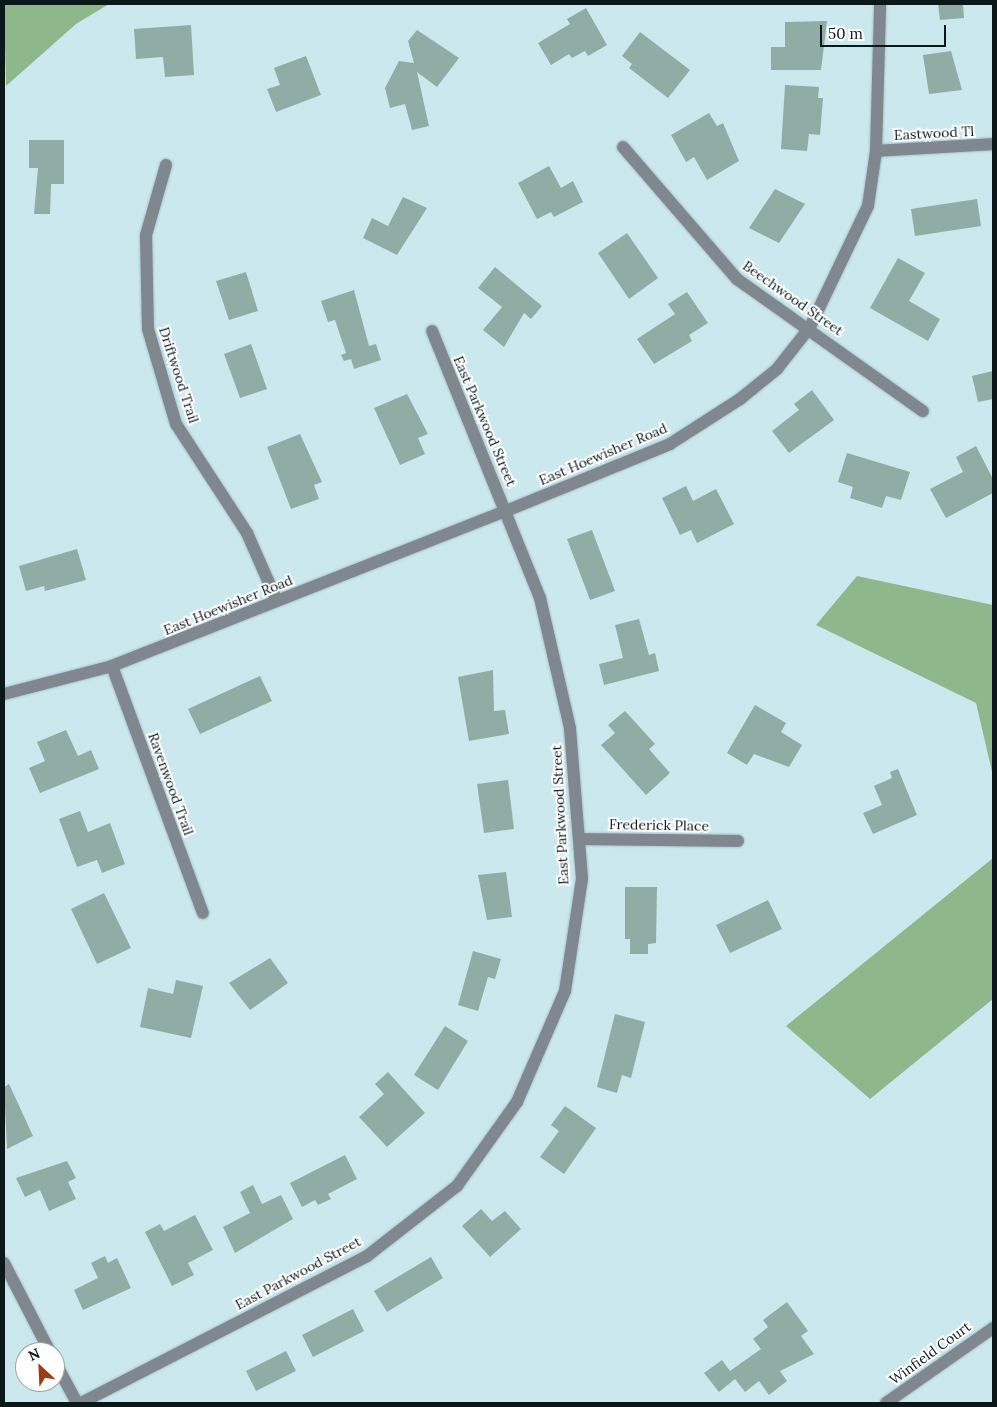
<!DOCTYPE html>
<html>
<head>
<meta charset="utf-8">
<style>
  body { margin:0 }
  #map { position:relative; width:997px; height:1407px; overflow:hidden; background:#cbe8ef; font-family:Lora,serif }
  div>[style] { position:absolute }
  .forest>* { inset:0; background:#8eb88b }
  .building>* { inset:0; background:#91aca5 }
  .roads { filter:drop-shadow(0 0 1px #a9c2c8) drop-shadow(0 0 1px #a9c2c8) }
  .minor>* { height:12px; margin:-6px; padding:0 6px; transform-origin:6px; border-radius:6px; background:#80878f }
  span { translate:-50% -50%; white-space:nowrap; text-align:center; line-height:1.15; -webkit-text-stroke:4px #fff; paint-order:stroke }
  .street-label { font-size:14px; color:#0c1719 }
  .frame { position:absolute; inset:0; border:5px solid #0c1719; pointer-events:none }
  .north { position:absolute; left:15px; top:1342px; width:50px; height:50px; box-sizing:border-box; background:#fff; border:1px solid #9ea2a3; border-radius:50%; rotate:335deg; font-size:14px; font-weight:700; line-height:20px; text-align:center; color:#0c1719 }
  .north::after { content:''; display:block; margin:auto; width:18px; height:22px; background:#a03a14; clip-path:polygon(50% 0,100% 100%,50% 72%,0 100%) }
  .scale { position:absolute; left:820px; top:25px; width:126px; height:22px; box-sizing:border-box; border:2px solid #0c1719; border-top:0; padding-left:6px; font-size:15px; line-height:18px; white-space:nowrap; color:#0c1719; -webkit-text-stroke:4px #fff; paint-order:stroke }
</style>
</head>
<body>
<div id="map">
  <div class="forest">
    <div style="clip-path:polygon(4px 4px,109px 4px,76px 24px,6px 86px)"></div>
    <div style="clip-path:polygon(857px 576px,993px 605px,993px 776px,976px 703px,816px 625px)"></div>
    <div style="clip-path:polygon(993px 858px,993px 999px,870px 1099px,786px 1026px)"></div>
  </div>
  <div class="building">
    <div style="clip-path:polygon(938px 4px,963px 4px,964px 18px,940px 20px)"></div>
    <div style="clip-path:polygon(586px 8px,607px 45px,588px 56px,585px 51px,572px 58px,569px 54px,551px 65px,538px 43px,570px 24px,567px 19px)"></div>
    <div style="clip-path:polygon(827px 21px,821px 70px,771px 70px,771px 47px,785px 47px,785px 22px)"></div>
    <div style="clip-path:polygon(191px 25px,194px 75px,165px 77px,163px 57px,136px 59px,134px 29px)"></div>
    <div style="clip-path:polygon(417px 30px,459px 58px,437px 87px,417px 72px,429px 126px,412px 130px,405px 104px,390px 108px,385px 88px,399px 61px,414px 63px,408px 41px)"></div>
    <div style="clip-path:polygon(640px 32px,690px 70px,668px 98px,629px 68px,632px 64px,622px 56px)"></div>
    <div style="clip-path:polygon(951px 51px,962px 90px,929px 94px,923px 55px)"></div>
    <div style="clip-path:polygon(306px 56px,321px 95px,276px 112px,267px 89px,280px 85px,274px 68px)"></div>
    <div style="clip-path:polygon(785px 85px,819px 87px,818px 98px,823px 98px,820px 135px,809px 134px,807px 151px,781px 149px)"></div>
    <div style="clip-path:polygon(709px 113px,717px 126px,723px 123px,739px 161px,707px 180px,694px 157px,686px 162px,671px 135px)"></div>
    <div style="clip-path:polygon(29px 140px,64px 140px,64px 184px,51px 184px,50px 214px,34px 214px,38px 168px,29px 168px)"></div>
    <div style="clip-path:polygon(549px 166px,561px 188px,573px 181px,583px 202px,554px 217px,551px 212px,537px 219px,518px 183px)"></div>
    <div style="clip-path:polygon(775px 189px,805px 204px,779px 243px,749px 228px)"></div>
    <div style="clip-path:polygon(403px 197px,427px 208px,397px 255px,363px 238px,372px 218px,388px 226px)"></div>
    <div style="clip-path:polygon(977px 199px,981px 226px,915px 236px,911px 209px)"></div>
    <div style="clip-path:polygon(627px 233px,658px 278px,629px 299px,598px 253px)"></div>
    <div style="clip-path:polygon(898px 258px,925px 273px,909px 301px,940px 319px,928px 341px,870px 308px)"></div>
    <div style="clip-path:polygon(495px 267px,542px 306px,531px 319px,524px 313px,504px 347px,483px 330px,502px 307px,478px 288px)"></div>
    <div style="clip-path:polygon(246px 272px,258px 311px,229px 320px,216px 281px)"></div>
    <div style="clip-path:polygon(354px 290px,369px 346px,376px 344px,381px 360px,354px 369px,351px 359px,344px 361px,341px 355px,346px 353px,335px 320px,328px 322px,321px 301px)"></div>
    <div style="clip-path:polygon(687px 292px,708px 323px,689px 335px,692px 341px,654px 364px,637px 339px,675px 314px,668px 304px)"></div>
    <div style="clip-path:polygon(251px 344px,267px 389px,240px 398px,224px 354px)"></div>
    <div style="clip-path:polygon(993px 371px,993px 399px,978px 402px,972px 376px)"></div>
    <div style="clip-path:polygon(812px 390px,834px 420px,789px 453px,772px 431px,799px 410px,794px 404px)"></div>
    <div style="clip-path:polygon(407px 394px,428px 434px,418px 438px,425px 454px,400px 465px,374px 408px)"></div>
    <div style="clip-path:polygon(300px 434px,322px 482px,314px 485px,319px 499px,291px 509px,267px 447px)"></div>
    <div style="clip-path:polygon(976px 446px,993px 479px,993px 493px,946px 518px,930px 489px,963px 472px,956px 457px)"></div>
    <div style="clip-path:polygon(847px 453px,910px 472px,901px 500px,886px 496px,882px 508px,850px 498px,853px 487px,838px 482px)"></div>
    <div style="clip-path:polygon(686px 486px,693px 501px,716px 489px,734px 524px,697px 543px,691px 530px,680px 535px,662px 498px)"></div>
    <div style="clip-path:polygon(592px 530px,615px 591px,590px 600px,567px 539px)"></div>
    <div style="clip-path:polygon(77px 549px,86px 580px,45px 591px,44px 586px,26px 591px,19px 566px)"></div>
    <div style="clip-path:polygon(639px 619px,649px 655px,655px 653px,659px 671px,604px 685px,599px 664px,623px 658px,615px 625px)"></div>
    <div style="clip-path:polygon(493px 670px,494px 711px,505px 710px,509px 734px,469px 741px,458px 677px)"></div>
    <div style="clip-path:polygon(260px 676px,272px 701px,200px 734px,188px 709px)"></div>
    <div style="clip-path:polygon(755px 705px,786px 723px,781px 732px,802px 745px,789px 767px,754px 754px,747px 765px,727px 753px)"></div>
    <div style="clip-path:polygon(625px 711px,655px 744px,649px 749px,670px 773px,646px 795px,601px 745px,615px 733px,608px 725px)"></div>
    <div style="clip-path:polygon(66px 730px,78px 756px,91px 750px,99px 769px,40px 793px,29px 768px,45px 761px,37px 742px)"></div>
    <div style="clip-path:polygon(898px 769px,917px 815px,873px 834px,863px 813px,882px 805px,874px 786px,892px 778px,890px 772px)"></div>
    <div style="clip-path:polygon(508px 780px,514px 829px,484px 833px,477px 784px)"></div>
    <div style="clip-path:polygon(80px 811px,88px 832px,110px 823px,125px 864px,102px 873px,97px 860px,77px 867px,59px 819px)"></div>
    <div style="clip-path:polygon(506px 872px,512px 917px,487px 920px,478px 875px)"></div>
    <div style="clip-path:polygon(625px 887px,657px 887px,656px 943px,648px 944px,648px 954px,630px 954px,630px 939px,625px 939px)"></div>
    <div style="clip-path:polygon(104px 893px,131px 948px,97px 964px,71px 909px)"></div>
    <div style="clip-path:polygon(768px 900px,782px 929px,730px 953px,716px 925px)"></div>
    <div style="clip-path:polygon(473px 951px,501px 959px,495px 979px,488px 977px,478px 1011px,458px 1005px)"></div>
    <div style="clip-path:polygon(270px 958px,288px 983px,250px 1010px,229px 983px)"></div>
    <div style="clip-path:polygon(176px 980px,203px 986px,191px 1038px,140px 1027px,148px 988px,173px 994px)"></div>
    <div style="clip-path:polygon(615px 1014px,645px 1022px,631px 1078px,622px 1075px,617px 1093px,597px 1087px)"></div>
    <div style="clip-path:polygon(445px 1026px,468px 1041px,438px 1090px,414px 1075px)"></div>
    <div style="clip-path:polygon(388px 1072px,425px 1113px,387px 1147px,359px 1117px,384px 1094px,375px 1084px)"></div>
    <div style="clip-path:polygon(9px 1084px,33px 1136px,7px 1149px,4px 1087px)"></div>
    <div style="clip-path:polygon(565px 1106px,596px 1128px,564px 1174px,540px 1157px,559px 1131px,551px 1125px)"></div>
    <div style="clip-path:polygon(345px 1155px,357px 1179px,328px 1194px,331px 1199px,318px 1205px,315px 1200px,302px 1207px,290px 1183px)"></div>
    <div style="clip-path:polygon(67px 1161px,76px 1178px,68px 1182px,76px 1199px,49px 1211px,40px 1190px,25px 1197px,16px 1178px)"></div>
    <div style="clip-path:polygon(253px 1185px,262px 1204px,281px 1195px,293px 1219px,235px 1253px,223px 1227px,250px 1213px,240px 1192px)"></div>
    <div style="clip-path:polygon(481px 1209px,492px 1221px,505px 1211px,521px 1229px,490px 1257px,462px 1226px)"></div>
    <div style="clip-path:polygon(195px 1215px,213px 1250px,188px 1263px,194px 1275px,172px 1286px,145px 1232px,160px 1224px,164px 1231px)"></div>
    <div style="clip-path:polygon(105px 1256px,108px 1263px,117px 1258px,131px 1288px,83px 1310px,74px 1290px,98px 1278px,91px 1263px)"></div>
    <div style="clip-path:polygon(431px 1257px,443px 1278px,387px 1312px,374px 1291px)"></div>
    <div style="clip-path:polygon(787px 1302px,808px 1331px,801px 1336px,814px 1354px,780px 1371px,787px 1381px,769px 1395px,759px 1381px,745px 1392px,735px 1379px,719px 1392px,704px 1373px,722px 1360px,730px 1371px,761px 1349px,753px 1339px,768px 1327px,763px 1320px)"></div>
    <div style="clip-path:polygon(353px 1309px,364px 1331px,313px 1357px,302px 1335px)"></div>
    <div style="clip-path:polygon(286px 1351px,296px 1371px,256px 1391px,246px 1371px)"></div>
  </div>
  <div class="roads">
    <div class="minor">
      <div style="left:623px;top:147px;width:174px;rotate:49.2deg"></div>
      <div style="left:737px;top:279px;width:228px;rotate:35.4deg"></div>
      <div style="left:876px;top:151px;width:117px;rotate:-3.4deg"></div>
      <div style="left:166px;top:165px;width:73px;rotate:105.9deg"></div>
      <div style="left:146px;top:235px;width:94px;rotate:88.8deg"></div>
      <div style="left:148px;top:329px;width:99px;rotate:73.6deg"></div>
      <div style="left:176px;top:424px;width:130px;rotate:56.9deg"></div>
      <div style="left:247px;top:533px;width:74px;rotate:66.2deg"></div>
      <div style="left:112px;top:666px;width:263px;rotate:69.8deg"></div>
      <div style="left:4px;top:694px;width:112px;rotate:-14.5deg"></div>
      <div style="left:112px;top:666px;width:423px;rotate:-21.5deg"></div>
      <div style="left:506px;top:511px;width:177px;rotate:-22.2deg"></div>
      <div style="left:670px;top:444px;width:83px;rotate:-32.7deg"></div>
      <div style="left:740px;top:399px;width:48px;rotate:-39deg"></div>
      <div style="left:777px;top:369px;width:53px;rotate:-51.8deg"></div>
      <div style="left:810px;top:327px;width:134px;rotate:-64.4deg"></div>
      <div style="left:868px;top:206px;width:56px;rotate:-81.7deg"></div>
      <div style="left:876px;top:151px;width:147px;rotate:-88.4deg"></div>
      <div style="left:580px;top:839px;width:158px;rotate:0.7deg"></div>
      <div style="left:4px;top:1263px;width:100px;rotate:62.7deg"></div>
      <div style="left:55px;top:1362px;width:47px;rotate:61.8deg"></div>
      <div style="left:81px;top:1403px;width:322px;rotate:-27.2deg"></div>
      <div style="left:367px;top:1256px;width:114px;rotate:-37.9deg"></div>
      <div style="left:457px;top:1186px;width:103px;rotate:-54.5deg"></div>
      <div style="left:517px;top:1102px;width:121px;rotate:-66.6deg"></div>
      <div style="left:565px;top:991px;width:114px;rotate:-81.4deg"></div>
      <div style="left:582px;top:878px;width:150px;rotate:-94.6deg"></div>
      <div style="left:570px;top:728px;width:133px;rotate:-103deg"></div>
      <div style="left:540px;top:598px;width:288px;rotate:-112deg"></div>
      <div style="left:886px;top:1403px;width:131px;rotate:-35deg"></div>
    </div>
  </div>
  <div class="street-label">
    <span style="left:934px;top:133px;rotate:-3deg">Eastwood Tl</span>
    <span style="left:793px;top:298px;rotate:35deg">Beechwood Street</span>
    <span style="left:179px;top:375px;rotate:72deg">Driftwood Trail</span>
    <span style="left:485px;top:421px;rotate:67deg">East Parkwood Street</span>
    <span style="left:603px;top:454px;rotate:-23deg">East Hoewisher Road</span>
    <span style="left:228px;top:605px;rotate:-22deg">East Hoewisher Road</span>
    <span style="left:171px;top:784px;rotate:70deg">Ravenwood Trail</span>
    <span style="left:560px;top:815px;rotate:-93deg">East Parkwood Street</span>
    <span style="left:659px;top:825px;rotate:1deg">Frederick Place</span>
    <span style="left:298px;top:1273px;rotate:-28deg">East Parkwood Street</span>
    <span style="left:930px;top:1353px;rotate:-36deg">Winfield Court</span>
  </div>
  <div class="frame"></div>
  <div class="north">N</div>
  <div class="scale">50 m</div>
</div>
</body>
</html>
